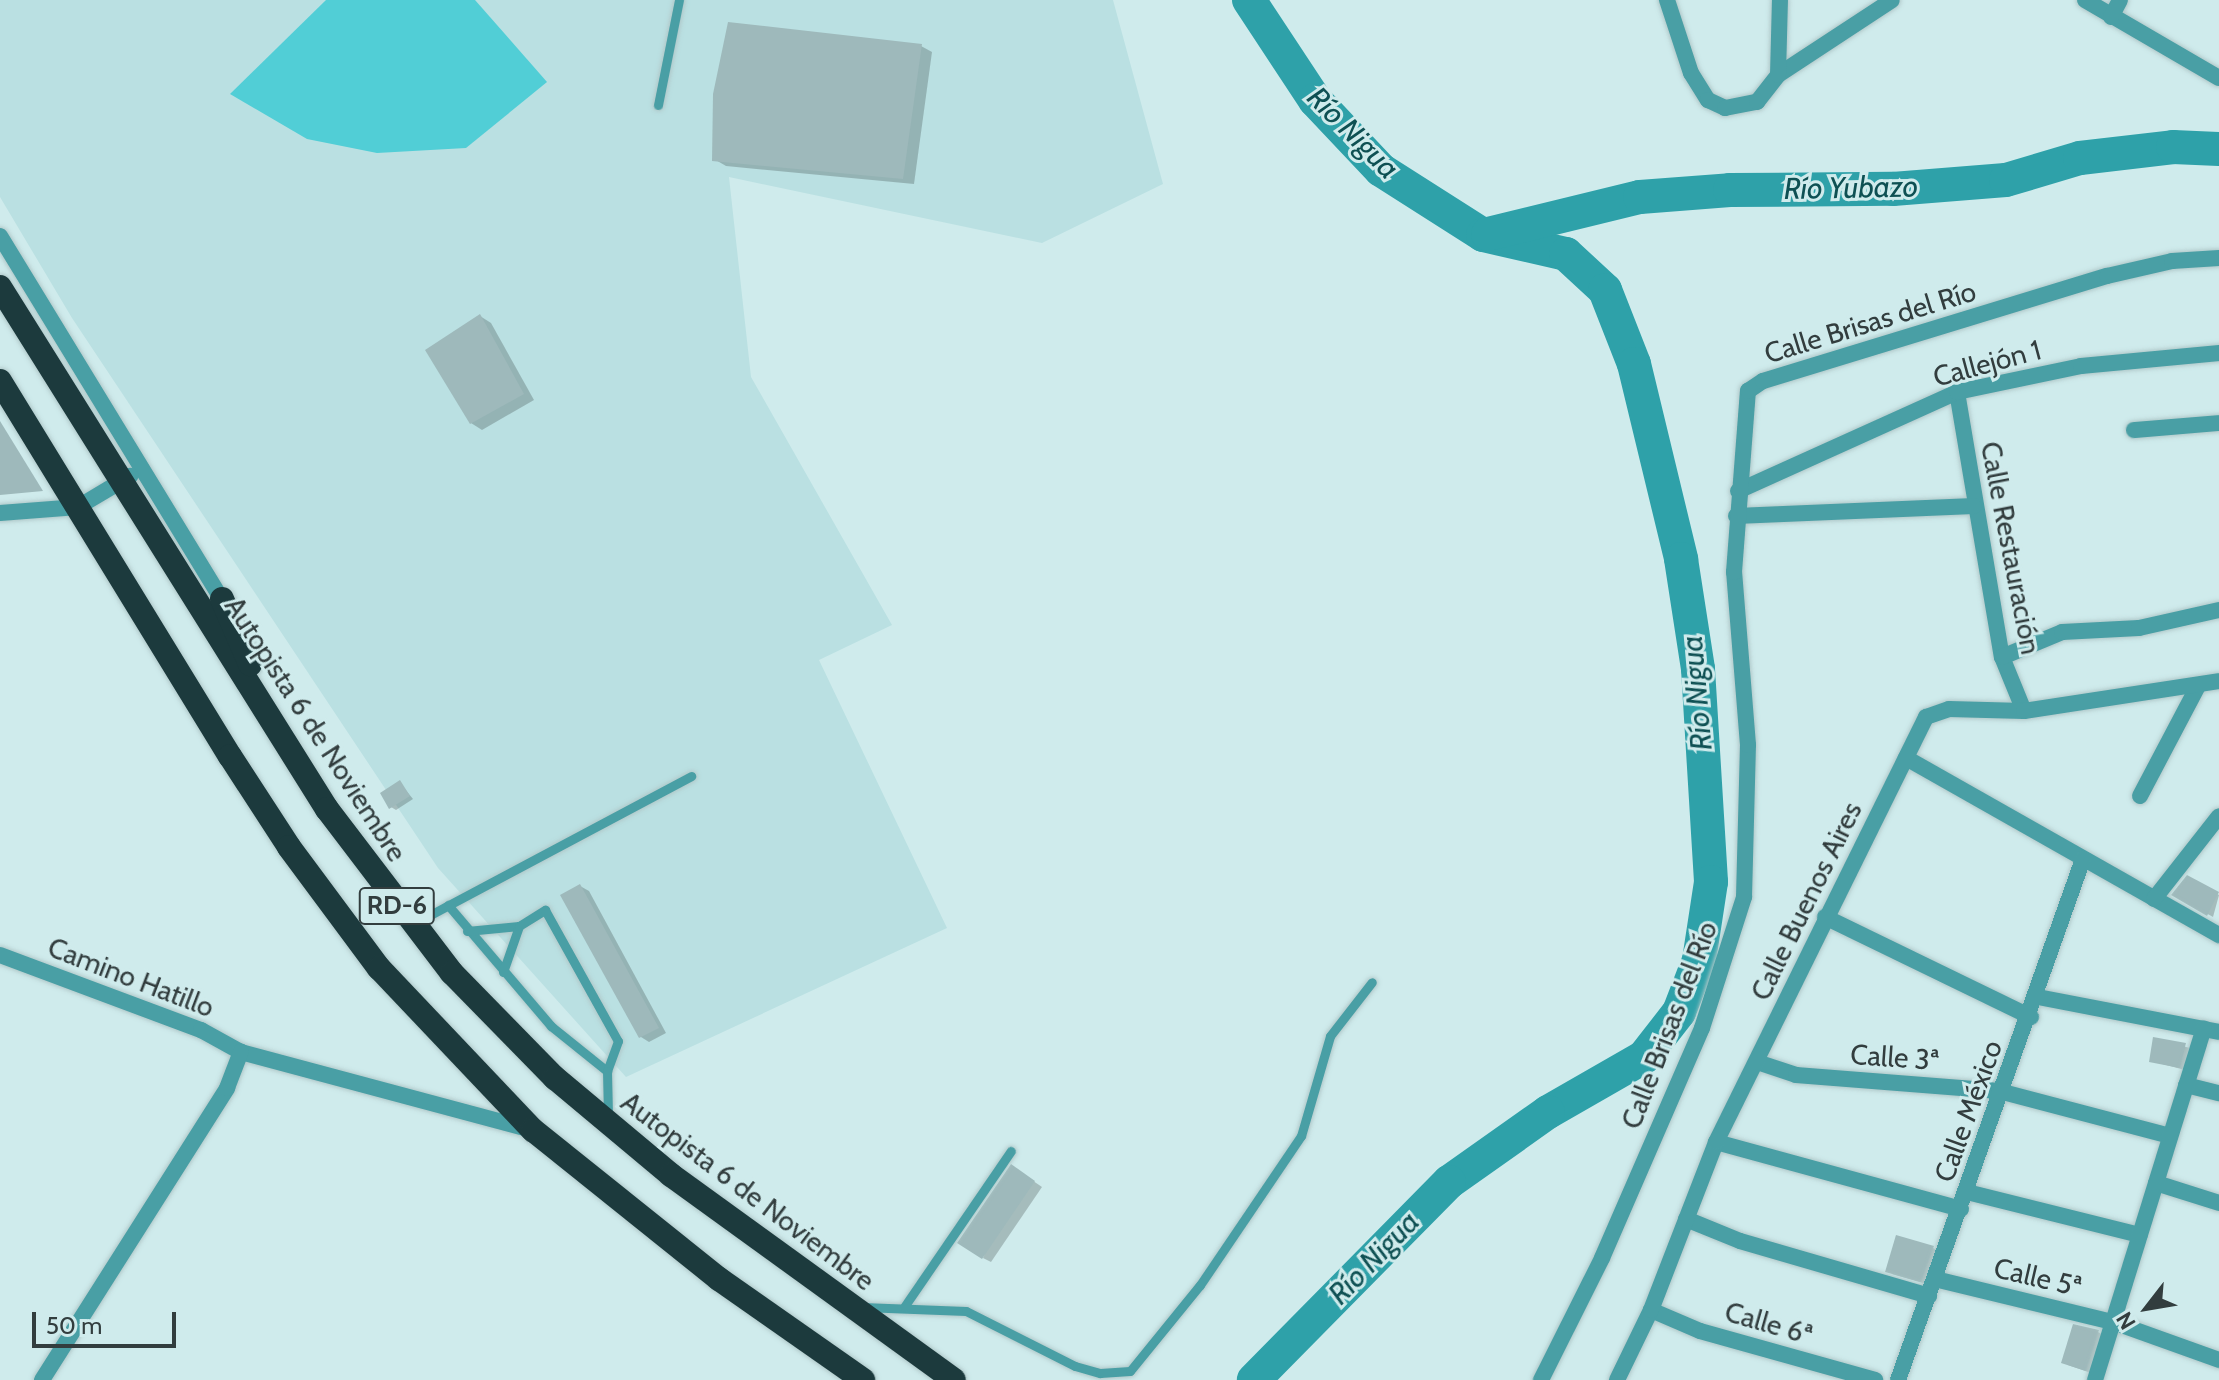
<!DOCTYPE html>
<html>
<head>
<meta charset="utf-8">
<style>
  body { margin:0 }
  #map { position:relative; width:2219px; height:1380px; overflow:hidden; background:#cfebec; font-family:Cabin,sans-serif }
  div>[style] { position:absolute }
  .built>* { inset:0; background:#bae0e2 }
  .green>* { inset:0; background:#51ced6 }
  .shadow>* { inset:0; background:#0003 }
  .river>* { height:34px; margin:-17px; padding:0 17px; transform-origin:17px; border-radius:17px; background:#2ea1a9 }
  .building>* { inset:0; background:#9eb9bb }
  .roads { filter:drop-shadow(0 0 2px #b0c8c9) drop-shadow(0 0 2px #b0c8c9) }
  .lane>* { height:9px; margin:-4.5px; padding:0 4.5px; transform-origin:4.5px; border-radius:4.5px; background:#499fa5 }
  .street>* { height:16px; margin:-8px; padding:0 8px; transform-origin:8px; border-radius:8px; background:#499fa5 }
  .highway>* { height:24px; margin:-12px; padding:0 12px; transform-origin:12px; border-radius:12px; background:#1c3a3d }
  span { translate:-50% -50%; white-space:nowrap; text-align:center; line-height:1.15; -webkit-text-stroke:6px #cfebec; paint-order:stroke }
  .shield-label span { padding:2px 6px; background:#cfebec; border:2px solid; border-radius:6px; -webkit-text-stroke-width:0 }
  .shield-label { font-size:26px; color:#323d3e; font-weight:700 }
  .street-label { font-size:28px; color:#323d3e }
  .water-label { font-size:30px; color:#0e5053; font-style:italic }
  .north { position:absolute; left:2107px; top:1268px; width:80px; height:80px; -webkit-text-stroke:6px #cfebec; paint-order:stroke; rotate:239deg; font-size:22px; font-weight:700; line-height:32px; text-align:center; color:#323d3e }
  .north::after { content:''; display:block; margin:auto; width:28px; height:36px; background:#323d3e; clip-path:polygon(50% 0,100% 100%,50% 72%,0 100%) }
  .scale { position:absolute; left:32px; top:1312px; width:144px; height:36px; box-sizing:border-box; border:4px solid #323d3e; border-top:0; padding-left:10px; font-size:24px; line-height:28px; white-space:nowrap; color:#323d3e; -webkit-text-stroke:6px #cfebec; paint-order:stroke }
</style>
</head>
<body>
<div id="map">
  <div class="built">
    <div style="clip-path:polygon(0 0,1113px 0,1163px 184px,1042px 243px,729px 177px,751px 377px,892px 625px,819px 660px,947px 928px,626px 1077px,438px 868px,72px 318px,0 197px)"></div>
  </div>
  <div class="green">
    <div style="clip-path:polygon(326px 0,475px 0,547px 82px,466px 148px,377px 153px,307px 139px,230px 94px)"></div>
  </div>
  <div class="shadow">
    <div style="clip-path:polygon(921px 46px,932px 52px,914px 184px,726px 166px,714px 159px)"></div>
    <div style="clip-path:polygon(480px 316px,491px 323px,534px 400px,482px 430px,471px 423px)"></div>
    <div style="clip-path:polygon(400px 783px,413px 799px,396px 810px,391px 807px)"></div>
    <div style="clip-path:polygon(2188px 877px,2219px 895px,2213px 917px,2174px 895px)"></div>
    <div style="clip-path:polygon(580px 886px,589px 891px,666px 1033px,649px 1042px,641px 1037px)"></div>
    <div style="clip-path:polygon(2155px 1039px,2190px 1048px,2185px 1070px,2151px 1061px)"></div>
    <div style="clip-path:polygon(1020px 1172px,1042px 1187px,991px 1262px,983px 1258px)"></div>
    <div style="clip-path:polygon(1933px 1248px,1938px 1251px,1926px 1284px,1892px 1274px)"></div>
    <div style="clip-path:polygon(2098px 1332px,2103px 1335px,2091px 1373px,2068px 1365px)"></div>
  </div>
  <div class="river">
    <div style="left:1249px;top:0;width:120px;rotate:56.6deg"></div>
    <div style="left:1315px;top:100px;width:96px;rotate:46.7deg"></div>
    <div style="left:1381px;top:170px;width:121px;rotate:32.5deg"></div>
    <div style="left:1483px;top:235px;width:85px;rotate:12.9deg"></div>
    <div style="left:1566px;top:254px;width:53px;rotate:42.7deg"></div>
    <div style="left:1605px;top:290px;width:79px;rotate:68.6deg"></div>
    <div style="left:1634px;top:364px;width:201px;rotate:76.4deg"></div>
    <div style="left:1681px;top:559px;width:111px;rotate:81.2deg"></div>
    <div style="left:1698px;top:669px;width:213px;rotate:86.5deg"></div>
    <div style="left:1711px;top:882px;width:79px;rotate:98.7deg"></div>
    <div style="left:1699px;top:960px;width:56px;rotate:111deg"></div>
    <div style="left:1679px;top:1012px;width:57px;rotate:127.9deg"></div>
    <div style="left:1644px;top:1057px;width:111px;rotate:150.2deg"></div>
    <div style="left:1548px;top:1112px;width:121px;rotate:144.7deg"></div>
    <div style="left:1449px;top:1182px;width:278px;rotate:134.6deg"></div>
    <div style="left:1488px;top:234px;width:156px;rotate:-13.7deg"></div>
    <div style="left:1640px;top:197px;width:90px;rotate:-4.4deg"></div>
    <div style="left:1730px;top:190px;width:163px;rotate:-0.4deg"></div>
    <div style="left:1893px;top:189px;width:113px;rotate:-4.6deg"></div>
    <div style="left:2006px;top:180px;width:77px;rotate:-16.6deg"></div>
    <div style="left:2080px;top:158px;width:94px;rotate:-6.7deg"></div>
    <div style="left:2173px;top:147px;width:46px;rotate:2.5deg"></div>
  </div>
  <div class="building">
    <div style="clip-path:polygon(728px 22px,922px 44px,903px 179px,712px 161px,713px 94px)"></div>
    <div style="clip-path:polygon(480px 314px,524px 394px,470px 424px,425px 350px)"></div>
    <div style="clip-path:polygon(0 421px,43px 491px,0 495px)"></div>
    <div style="clip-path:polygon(400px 780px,410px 796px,389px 809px,380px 793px)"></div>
    <div style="clip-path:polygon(2187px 875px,2219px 892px,2207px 916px,2171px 895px)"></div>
    <div style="clip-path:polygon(580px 884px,659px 1028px,639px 1038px,560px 895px)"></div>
    <div style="clip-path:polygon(2153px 1037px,2186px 1043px,2180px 1068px,2149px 1062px)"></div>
    <div style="clip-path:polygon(1011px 1164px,1035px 1181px,982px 1259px,957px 1243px)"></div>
    <div style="clip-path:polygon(1896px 1235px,1934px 1246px,1921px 1282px,1885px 1272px)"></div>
    <div style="clip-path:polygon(2073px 1324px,2099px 1330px,2086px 1371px,2061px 1363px)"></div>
  </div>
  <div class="roads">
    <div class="lane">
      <div style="left:658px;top:105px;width:107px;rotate:-78.7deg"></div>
      <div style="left:448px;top:905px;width:159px;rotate:49.6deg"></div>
      <div style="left:551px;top:1026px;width:72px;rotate:38.8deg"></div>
      <div style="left:415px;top:923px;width:313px;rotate:-28deg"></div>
      <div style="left:467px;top:931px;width:52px;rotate:-5.5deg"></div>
      <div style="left:503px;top:972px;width:49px;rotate:-70.8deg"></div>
      <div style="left:519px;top:926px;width:31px;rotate:-32deg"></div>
      <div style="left:545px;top:910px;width:150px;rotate:60.9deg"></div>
      <div style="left:618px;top:1041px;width:32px;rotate:110deg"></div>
      <div style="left:607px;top:1071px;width:44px;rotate:88.7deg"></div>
      <div style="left:862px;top:1307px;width:104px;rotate:2.2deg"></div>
      <div style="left:966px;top:1311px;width:122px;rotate:26.8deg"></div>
      <div style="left:1075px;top:1366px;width:26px;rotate:16deg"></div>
      <div style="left:1100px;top:1373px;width:30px;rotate:-4deg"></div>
      <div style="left:1130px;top:1371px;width:111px;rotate:-50.9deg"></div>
      <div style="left:1200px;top:1285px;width:180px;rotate:-55.9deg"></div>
      <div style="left:1301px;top:1136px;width:104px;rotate:-73.8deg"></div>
      <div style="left:1330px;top:1036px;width:68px;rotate:-52.1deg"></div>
      <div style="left:904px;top:1307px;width:189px;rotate:-55.6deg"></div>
    </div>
    <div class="street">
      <div style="left:1667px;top:0;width:77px;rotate:71.8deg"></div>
      <div style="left:1691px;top:73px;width:32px;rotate:58deg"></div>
      <div style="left:1708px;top:100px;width:19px;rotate:25deg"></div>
      <div style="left:1725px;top:108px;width:33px;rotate:-11deg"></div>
      <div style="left:1757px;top:102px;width:34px;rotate:-52deg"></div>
      <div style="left:1778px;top:75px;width:136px;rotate:-33.3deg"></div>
      <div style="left:2085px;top:0;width:155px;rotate:30.2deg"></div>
      <div style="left:2111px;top:17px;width:19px;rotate:-62deg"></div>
      <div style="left:1778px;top:75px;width:75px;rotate:-88.5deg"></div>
      <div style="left:0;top:236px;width:426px;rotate:58.6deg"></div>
      <div style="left:1957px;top:392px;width:269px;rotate:80.4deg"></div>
      <div style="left:2002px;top:657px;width:58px;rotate:67.8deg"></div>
      <div style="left:2134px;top:430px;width:85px;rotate:-4.7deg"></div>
      <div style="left:1738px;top:491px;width:240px;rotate:-24.3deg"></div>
      <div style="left:1957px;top:392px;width:127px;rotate:-11.8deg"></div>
      <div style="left:2081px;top:366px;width:139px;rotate:-5.4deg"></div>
      <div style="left:0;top:513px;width:78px;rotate:-4.4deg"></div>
      <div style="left:78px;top:507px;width:61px;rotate:-30.8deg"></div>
      <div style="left:1736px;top:516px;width:238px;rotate:-2.4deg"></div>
      <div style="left:2002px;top:657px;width:65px;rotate:-22.6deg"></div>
      <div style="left:2062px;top:632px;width:77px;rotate:-3deg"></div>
      <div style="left:2139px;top:628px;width:82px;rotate:-12.7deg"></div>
      <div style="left:1906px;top:758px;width:360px;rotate:29.5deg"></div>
      <div style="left:2140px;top:796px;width:124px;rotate:-62.2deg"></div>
      <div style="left:2154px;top:899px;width:105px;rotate:-51.9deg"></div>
      <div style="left:1825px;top:917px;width:229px;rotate:25.9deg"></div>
      <div style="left:0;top:955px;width:215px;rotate:20.5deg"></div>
      <div style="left:201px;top:1030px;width:46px;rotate:28.8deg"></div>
      <div style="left:241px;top:1052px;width:301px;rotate:15deg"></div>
      <div style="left:2038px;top:997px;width:184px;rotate:10.9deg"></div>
      <div style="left:1757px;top:1062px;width:41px;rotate:18.4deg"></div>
      <div style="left:1796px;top:1075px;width:204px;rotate:4.5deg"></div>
      <div style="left:1999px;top:1091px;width:177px;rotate:14.7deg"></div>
      <div style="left:2186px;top:1085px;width:34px;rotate:14deg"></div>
      <div style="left:1716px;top:1142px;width:254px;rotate:15.3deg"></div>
      <div style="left:2156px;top:1183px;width:66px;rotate:17.6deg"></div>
      <div style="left:1967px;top:1192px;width:178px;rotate:14deg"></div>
      <div style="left:1686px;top:1219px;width:58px;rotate:22.2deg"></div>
      <div style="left:1740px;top:1241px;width:197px;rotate:16.2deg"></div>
      <div style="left:1935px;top:1279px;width:183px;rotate:13.6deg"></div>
      <div style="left:2113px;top:1322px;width:113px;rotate:19.7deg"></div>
      <div style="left:1651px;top:1310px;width:53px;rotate:23.2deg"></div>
      <div style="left:1700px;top:1331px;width:182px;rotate:15.6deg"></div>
      <div style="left:42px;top:1380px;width:346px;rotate:-57.6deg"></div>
      <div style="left:227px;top:1088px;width:39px;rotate:-69deg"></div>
      <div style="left:1541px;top:1380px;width:136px;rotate:-63.4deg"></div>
      <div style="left:1602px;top:1258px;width:251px;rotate:-66.5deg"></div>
      <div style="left:1702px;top:1028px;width:138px;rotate:-72.2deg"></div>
      <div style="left:1744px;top:897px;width:152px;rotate:-88.5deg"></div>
      <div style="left:1748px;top:745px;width:174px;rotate:-94.6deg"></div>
      <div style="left:1734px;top:572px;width:182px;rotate:-85.6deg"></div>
      <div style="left:1748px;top:391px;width:18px;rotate:-34deg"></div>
      <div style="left:1763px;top:381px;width:360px;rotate:-17deg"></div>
      <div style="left:2107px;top:276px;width:67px;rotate:-13deg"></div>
      <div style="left:2172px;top:261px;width:47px;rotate:-3.7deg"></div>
      <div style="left:1617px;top:1380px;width:78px;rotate:-64.1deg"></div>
      <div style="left:1651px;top:1310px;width:180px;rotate:-68.8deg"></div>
      <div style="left:1716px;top:1142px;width:474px;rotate:-63.7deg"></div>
      <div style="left:1926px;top:717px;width:24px;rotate:-19deg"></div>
      <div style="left:1949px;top:709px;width:75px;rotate:1.5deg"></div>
      <div style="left:2024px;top:711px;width:197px;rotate:-8.7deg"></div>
      <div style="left:1898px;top:1380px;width:553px;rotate:-70.45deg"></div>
      <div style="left:2095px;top:1380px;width:368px;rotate:-72.8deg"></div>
    </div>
    <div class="highway">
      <div style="left:0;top:287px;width:616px;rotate:57.94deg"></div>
      <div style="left:327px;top:809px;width:206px;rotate:52.7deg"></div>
      <div style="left:452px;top:973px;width:147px;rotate:45.6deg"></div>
      <div style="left:555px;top:1078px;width:151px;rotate:39.9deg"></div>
      <div style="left:671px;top:1175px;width:349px;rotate:35.9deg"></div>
      <div style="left:0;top:381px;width:440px;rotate:58.5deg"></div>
      <div style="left:230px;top:756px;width:108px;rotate:57deg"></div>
      <div style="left:289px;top:847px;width:151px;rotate:53.4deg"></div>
      <div style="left:379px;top:968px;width:224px;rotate:46.5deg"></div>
      <div style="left:533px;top:1130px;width:238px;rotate:38.7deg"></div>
      <div style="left:719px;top:1279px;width:176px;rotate:35deg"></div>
      <div style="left:222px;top:599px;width:71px;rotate:66.7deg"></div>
    </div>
  </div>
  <div class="shield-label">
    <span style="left:397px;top:906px">RD-6</span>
  </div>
  <div class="street-label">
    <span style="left:1870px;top:322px;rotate:-17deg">Calle Brisas del Río</span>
    <span style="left:1987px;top:363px;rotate:-15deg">Callejón 1</span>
    <span style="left:2011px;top:548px;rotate:79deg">Calle Restauración</span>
    <span style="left:316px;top:729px;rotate:57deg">Autopista 6 de Noviembre</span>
    <span style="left:1806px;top:901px;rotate:-64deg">Calle Buenos Aires</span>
    <span style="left:131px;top:977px;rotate:21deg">Camino Hatillo</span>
    <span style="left:1669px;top:1025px;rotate:-69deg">Calle Brisas del Río</span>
    <span style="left:1895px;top:1057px;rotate:4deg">Calle 3ª</span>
    <span style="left:1968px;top:1111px;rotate:-70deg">Calle México</span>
    <span style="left:748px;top:1191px;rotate:37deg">Autopista 6 de Noviembre</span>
    <span style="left:2038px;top:1277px;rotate:13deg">Calle 5ª</span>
    <span style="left:1769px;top:1323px;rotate:16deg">Calle 6ª</span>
  </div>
  <div class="water-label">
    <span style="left:1353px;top:133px;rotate:45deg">Río Nigua</span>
    <span style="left:1851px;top:188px;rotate:-1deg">Río Yubazo</span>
    <span style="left:1697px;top:693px;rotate:-95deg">Río Nigua</span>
    <span style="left:1374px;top:1258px;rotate:-46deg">Río Nigua</span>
  </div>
  <div class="north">N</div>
  <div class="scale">50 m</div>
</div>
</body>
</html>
